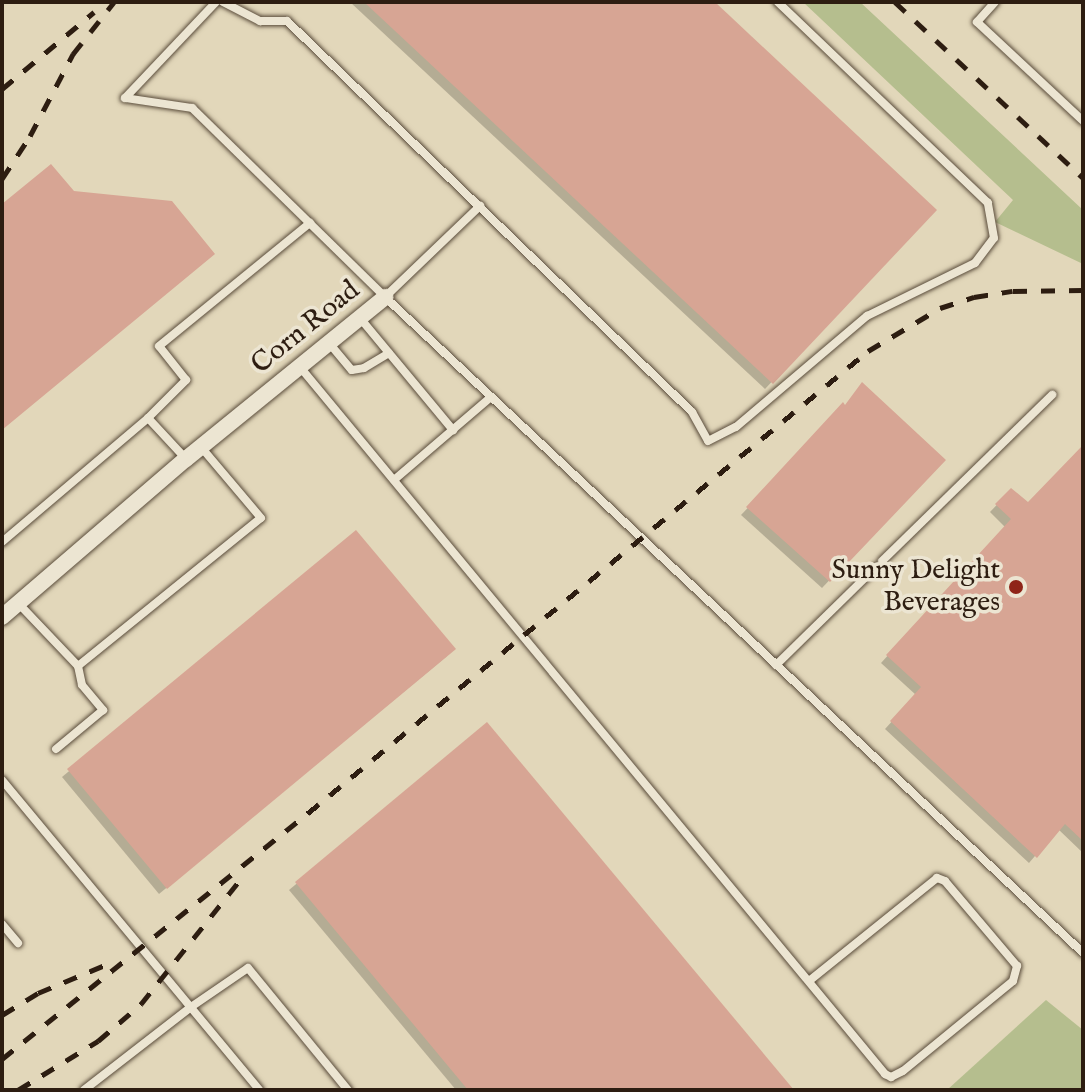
<!DOCTYPE html>
<html>
<head>
<meta charset="utf-8">
<style>
  body { margin:0 }
  #map { position:relative; width:1085px; height:1092px; overflow:hidden; background:#e2d7ba; font-family:"IM FELL English",serif }
  div>[style] { position:absolute }
  .green>* { inset:0; background:#b5be8e }
  .shadow>* { inset:0; background:#0003 }
  .building>* { inset:0; background:#d7a594 }
  .roads { filter:drop-shadow(0 0 2px #5a4c3b) drop-shadow(0 0 2px #5a4c3b) }
  .lane>* { height:8px; margin:-4px; padding:0 4px; transform-origin:4px; border-radius:4px; background:#ece5d2 }
  .street>* { height:16px; margin:-8px; padding:0 8px; transform-origin:8px; border-radius:8px; background:#ece5d2 }
  .rail>* { height:5px; margin-top:-2.5px; transform-origin:0; background:repeating-linear-gradient(90deg,#2d1d11 0 14px,transparent 0 28px) }
  .dots>* { width:22px; height:22px; translate:-50% -50%; box-sizing:border-box; border:4px solid #ece5d2; border-radius:50% }
  span { translate:-50% -50%; white-space:nowrap; text-align:center; line-height:1.15; -webkit-text-stroke:7px #ece5d2; paint-order:stroke }
  .street-label { font-size:28px; color:#2d1d11 }
  .poi-label { font-size:28px; color:#2d1d11 }
  .right { translate:-100% -50%; text-align:right }
  .frame { position:absolute; inset:0; border:4px solid #2d1d11; pointer-events:none }
</style>
</head>
<body>
<div id="map">
  <div class="green">
    <div style="clip-path:polygon(803px 2px,860px 2px,1083px 210px,1083px 264px,995px 222px,1013px 200px)"></div>
    <div style="clip-path:polygon(1046px 1000px,1083px 1030px,1083px 1090px,947px 1090px)"></div>
  </div>
  <div class="shadow">
    <div style="clip-path:polygon(350px 2px,712px 2px,934px 210px,765px 389px)"></div>
    <div style="clip-path:polygon(844px 407px,943px 460px,822px 588px,741px 515px)"></div>
    <div style="clip-path:polygon(1083px 448px,1083px 853px,1058px 829px,1029px 863px,885px 729px,916px 695px,881px 663px,1005px 527px,990px 512px,1011px 490px,1028px 505px)"></div>
    <div style="clip-path:polygon(356px 532px,447px 656px,159px 894px,62px 777px)"></div>
    <div style="clip-path:polygon(487px 725px,791px 1090px,456px 1090px,289px 890px)"></div>
  </div>
  <div class="building">
    <div style="clip-path:polygon(364px 2px,715px 2px,937px 210px,773px 384px)"></div>
    <div style="clip-path:polygon(51px 164px,74px 191px,172px 201px,215px 254px,2px 430px,2px 204px)"></div>
    <div style="clip-path:polygon(862px 382px,946px 460px,830px 582px,746px 507px,843px 402px,845px 405px)"></div>
    <div style="clip-path:polygon(1083px 445px,1083px 841px,1065px 824px,1037px 858px,890px 721px,921px 687px,886px 655px,1011px 519px,995px 504px,1011px 488px,1028px 502px)"></div>
    <div style="clip-path:polygon(356px 530px,456px 649px,167px 889px,67px 769px)"></div>
    <div style="clip-path:polygon(487px 722px,794px 1090px,468px 1090px,295px 882px)"></div>
  </div>
  <div class="roads">
    <div class="lane">
      <div style="left:223px;top:2px;width:42px;rotate:27.2deg"></div>
      <div style="left:260px;top:21px;width:27px"></div>
      <div style="left:287px;top:21px;width:563px;rotate:43.99deg"></div>
      <div style="left:692px;top:412px;width:33px;rotate:61deg"></div>
      <div style="left:708px;top:441px;width:31px;rotate:-27deg"></div>
      <div style="left:736px;top:427px;width:172px;rotate:-40.3deg"></div>
      <div style="left:867px;top:316px;width:120px;rotate:-26.1deg"></div>
      <div style="left:975px;top:263px;width:31px;rotate:-53deg"></div>
      <div style="left:994px;top:238px;width:36px;rotate:-100deg"></div>
      <div style="left:988px;top:203px;width:291px;rotate:-136.3deg"></div>
      <div style="left:995px;top:2px;width:27px;rotate:132deg"></div>
      <div style="left:977px;top:22px;width:145px;rotate:43deg"></div>
      <div style="left:125px;top:98px;width:68px;rotate:8.5deg"></div>
      <div style="left:192px;top:108px;width:270px;rotate:44.4deg"></div>
      <div style="left:385px;top:297px;width:958px;rotate:43.22deg"></div>
      <div style="left:125px;top:98px;width:132px;rotate:-46.5deg"></div>
      <div style="left:385px;top:297px;width:132px;rotate:-43.8deg"></div>
      <div style="left:360px;top:318px;width:146px;rotate:50.3deg"></div>
      <div style="left:329px;top:343px;width:35px;rotate:50deg"></div>
      <div style="left:352px;top:370px;width:12px;rotate:-9deg"></div>
      <div style="left:364px;top:368px;width:29px;rotate:-31deg"></div>
      <div style="left:300px;top:367px;width:918px;rotate:50.39deg"></div>
      <div style="left:885px;top:1074px;width:7px;rotate:27deg"></div>
      <div style="left:891px;top:1077px;width:13px;rotate:-27deg"></div>
      <div style="left:903px;top:1071px;width:142px;rotate:-39.3deg"></div>
      <div style="left:1013px;top:981px;width:16px;rotate:-75deg"></div>
      <div style="left:1017px;top:966px;width:111px;rotate:-130.3deg"></div>
      <div style="left:945px;top:881px;width:9px;rotate:-159deg"></div>
      <div style="left:937px;top:878px;width:164px;rotate:141.2deg"></div>
      <div style="left:148px;top:418px;width:56px;rotate:47.2deg"></div>
      <div style="left:394px;top:480px;width:128px;rotate:-40.6deg"></div>
      <div style="left:2px;top:542px;width:192px;rotate:-40.3deg"></div>
      <div style="left:148px;top:418px;width:54px;rotate:-45deg"></div>
      <div style="left:186px;top:380px;width:43px;rotate:-128.5deg"></div>
      <div style="left:159px;top:346px;width:195px;rotate:-39.2deg"></div>
      <div style="left:882px;top:561px;width:238px;rotate:-44.3deg"></div>
      <div style="left:18px;top:603px;width:87px;rotate:46.4deg"></div>
      <div style="left:78px;top:666px;width:19px;rotate:78deg"></div>
      <div style="left:82px;top:685px;width:33px;rotate:50deg"></div>
      <div style="left:103px;top:710px;width:61px;rotate:140.3deg"></div>
      <div style="left:776px;top:665px;width:140px;rotate:-44.4deg"></div>
      <div style="left:78px;top:666px;width:235px;rotate:-39deg"></div>
      <div style="left:261px;top:518px;width:93px;rotate:-130.2deg"></div>
      <div style="left:2px;top:780px;width:403px;rotate:50.3deg"></div>
      <div style="left:2px;top:924px;width:25px;rotate:50deg"></div>
      <div style="left:84px;top:1090px;width:135px;rotate:-37.8deg"></div>
      <div style="left:191px;top:1007px;width:69px;rotate:-34.4deg"></div>
      <div style="left:248px;top:968px;width:158px;rotate:50.7deg"></div>
    </div>
    <div class="street">
      <div style="left:2px;top:617px;width:243px;rotate:-40.7deg"></div>
      <div style="left:186px;top:459px;width:257px;rotate:-39.1deg"></div>
    </div>
  </div>
  <div class="rail">
    <div style="left:895px;top:2px;width:258px;rotate:43.1deg"></div>
    <div style="left:2px;top:89px;width:120px;rotate:-39.9deg"></div>
    <div style="left:2px;top:179px;width:51px;rotate:-56.9deg"></div>
    <div style="left:30px;top:136px;width:93px;rotate:-62.3deg"></div>
    <div style="left:73px;top:54px;width:66px;rotate:-51.7deg"></div>
    <div style="left:2px;top:1015px;width:42px;rotate:-31.4deg"></div>
    <div style="left:38px;top:993px;width:80px;rotate:-22.7deg"></div>
    <div style="left:2px;top:1059px;width:393px;rotate:-38.8deg"></div>
    <div style="left:308px;top:813px;width:726px;rotate:-39.52deg"></div>
    <div style="left:868px;top:351px;width:84px;rotate:-30.8deg"></div>
    <div style="left:940px;top:308px;width:36px;rotate:-18deg"></div>
    <div style="left:974px;top:297px;width:39px;rotate:-9deg"></div>
    <div style="left:1013px;top:291px;width:70px;rotate:-0.8deg"></div>
    <div style="left:18px;top:1090px;width:94px;rotate:-31.5deg"></div>
    <div style="left:98px;top:1041px;width:57px;rotate:-40.7deg"></div>
    <div style="left:141px;top:1004px;width:165px;rotate:-51.4deg"></div>
  </div>
  <div class="dots">
    <div style="left:1016px;top:587px;background:#8f2418"></div>
  </div>
  <div class="street-label">
    <span style="left:306px;top:328px;rotate:-39deg">Corn Road</span>
  </div>
  <div class="poi-label">
    <span class="right" style="left:1000px;top:587px">Sunny Delight<br>Beverages</span>
  </div>
  <div class="frame"></div>
</div>
</body>
</html>
